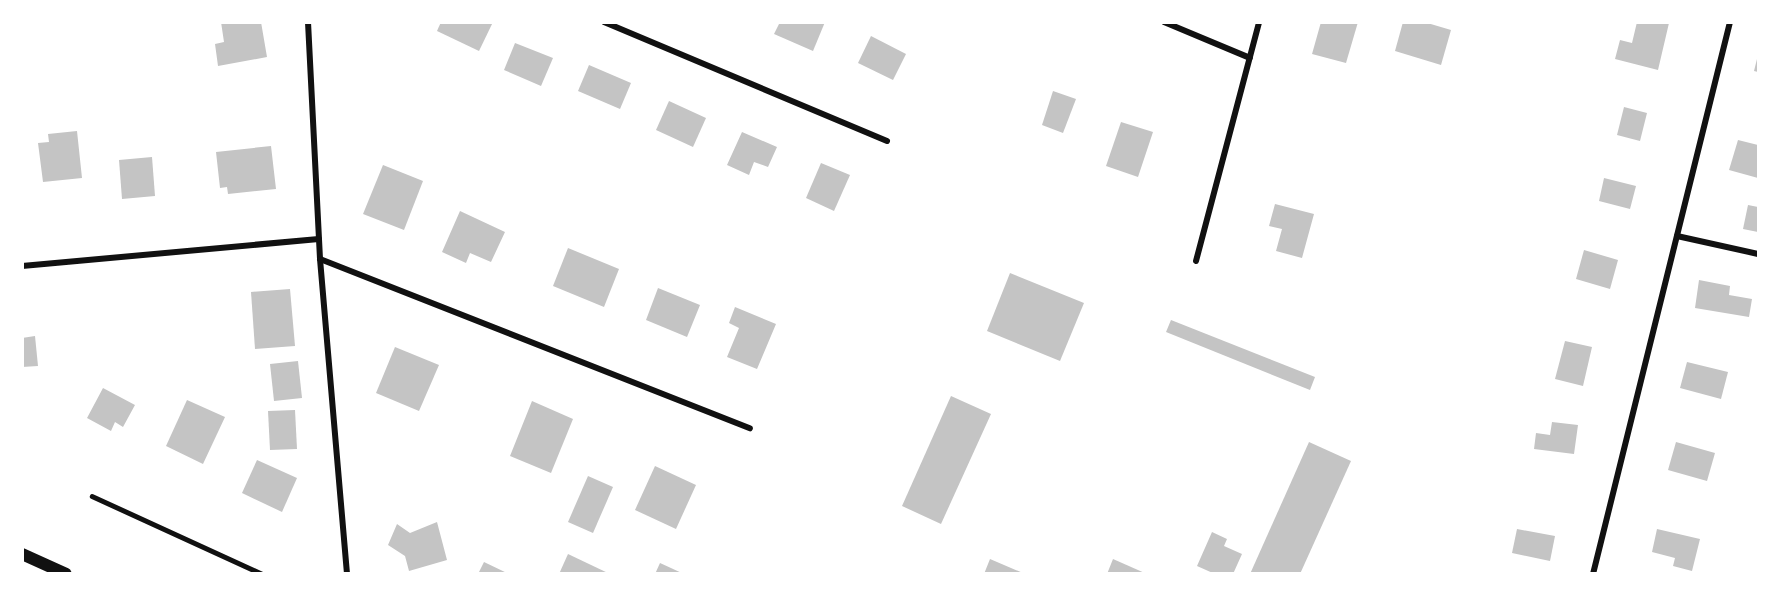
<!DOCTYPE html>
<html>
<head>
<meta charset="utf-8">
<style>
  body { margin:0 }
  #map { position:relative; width:1781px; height:596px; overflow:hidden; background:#fff; font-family:"Noto Sans",sans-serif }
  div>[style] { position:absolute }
  .building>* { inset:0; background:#c4c4c4 }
  .service>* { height:4.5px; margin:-2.25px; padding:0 2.25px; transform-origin:2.25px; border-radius:2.25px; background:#111 }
  .minor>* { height:6px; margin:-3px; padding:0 3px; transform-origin:3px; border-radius:3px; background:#111 }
  .secondary>* { height:12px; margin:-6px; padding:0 6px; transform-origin:6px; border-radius:6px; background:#111 }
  span { translate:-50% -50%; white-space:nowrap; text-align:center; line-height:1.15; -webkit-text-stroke:6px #fff; paint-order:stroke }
  .frame { position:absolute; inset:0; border:24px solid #fff; pointer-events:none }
</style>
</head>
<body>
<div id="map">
  <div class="building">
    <div style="clip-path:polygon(221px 22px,261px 22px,267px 57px,218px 66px,215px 44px,224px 42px)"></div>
    <div style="clip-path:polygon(441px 22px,493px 22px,479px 51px,437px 31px)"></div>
    <div style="clip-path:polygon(780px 22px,825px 22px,813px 51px,774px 34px)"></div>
    <div style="clip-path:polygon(1321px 22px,1358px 22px,1346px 63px,1312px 54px)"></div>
    <div style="clip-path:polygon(1403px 22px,1424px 22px,1451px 30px,1441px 65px,1395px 51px)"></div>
    <div style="clip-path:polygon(1637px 22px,1669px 23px,1658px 70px,1615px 59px,1620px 40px,1632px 43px)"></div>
    <div style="clip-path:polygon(871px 36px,906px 54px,893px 80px,858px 63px)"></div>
    <div style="clip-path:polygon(515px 43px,553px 58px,541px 86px,504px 70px)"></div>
    <div style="clip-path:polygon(1758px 55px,1758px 72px,1754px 71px)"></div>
    <div style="clip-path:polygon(589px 65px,631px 83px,620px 109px,578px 91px)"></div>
    <div style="clip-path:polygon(1053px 91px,1076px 99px,1063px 133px,1042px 125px)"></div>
    <div style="clip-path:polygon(669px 101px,706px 118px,693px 147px,656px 130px)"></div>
    <div style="clip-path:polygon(1624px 107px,1647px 113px,1640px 141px,1617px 135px)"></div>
    <div style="clip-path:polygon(1121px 122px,1153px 132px,1138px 177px,1106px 166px)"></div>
    <div style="clip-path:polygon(77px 131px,82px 178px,43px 182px,38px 143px,49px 142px,48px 134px)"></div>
    <div style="clip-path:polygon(742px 132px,777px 147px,768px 167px,754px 162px,749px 175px,727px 165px)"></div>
    <div style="clip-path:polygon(1738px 140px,1758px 145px,1758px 178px,1729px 170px)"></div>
    <div style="clip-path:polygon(271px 146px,276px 189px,228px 194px,227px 187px,220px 188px,216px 152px)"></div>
    <div style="clip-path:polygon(152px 157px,155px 196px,122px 199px,119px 160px)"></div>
    <div style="clip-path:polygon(821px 163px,850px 175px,834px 211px,806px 198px)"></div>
    <div style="clip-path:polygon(383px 165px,423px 181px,404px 230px,363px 214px)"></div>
    <div style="clip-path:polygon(1604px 178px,1636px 186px,1630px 209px,1599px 201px)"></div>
    <div style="clip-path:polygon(1275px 204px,1314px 214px,1302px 258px,1276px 251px,1282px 229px,1269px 226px)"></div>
    <div style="clip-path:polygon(1748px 205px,1758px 207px,1758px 232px,1743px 229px)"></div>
    <div style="clip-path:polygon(460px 211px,505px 232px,491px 262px,470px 253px,466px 263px,442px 252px)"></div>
    <div style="clip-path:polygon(568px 248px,619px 269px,604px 307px,553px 286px)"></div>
    <div style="clip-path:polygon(1584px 250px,1618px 260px,1610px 289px,1576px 279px)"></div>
    <div style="clip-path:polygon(1010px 273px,1084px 303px,1060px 361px,987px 331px)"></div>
    <div style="clip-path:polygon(1699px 280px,1730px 286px,1729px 295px,1752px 299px,1749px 317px,1695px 308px)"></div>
    <div style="clip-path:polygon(658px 288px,700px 305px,687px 337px,646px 320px)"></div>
    <div style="clip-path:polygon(290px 289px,295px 346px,255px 349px,251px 292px)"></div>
    <div style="clip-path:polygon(735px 307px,776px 324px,757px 369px,727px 357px,739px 328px,729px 323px)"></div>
    <div style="clip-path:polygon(1171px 320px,1315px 377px,1310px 390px,1166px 332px)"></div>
    <div style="clip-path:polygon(35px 336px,38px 366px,22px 367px,22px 338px)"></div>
    <div style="clip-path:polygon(1565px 341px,1592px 347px,1583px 386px,1555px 379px)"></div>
    <div style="clip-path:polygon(395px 347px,439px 365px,419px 411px,376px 393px)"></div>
    <div style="clip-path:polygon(298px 361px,302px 398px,274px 401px,270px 364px)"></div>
    <div style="clip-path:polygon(1687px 362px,1728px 372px,1721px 399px,1680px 388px)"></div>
    <div style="clip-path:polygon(103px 388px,135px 405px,123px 427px,115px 422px,111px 431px,87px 418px)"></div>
    <div style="clip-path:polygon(951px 396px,991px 414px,941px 524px,902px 506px)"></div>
    <div style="clip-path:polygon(187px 400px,225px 417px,203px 464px,166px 446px)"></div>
    <div style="clip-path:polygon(532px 401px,573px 419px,551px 473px,510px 456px)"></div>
    <div style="clip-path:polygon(295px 410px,297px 449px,270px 450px,268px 411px)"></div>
    <div style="clip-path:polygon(1552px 422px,1578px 425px,1574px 454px,1534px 449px,1536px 433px,1550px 435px)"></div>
    <div style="clip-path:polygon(1309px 442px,1351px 461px,1300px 574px,1250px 574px)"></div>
    <div style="clip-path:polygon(1676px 442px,1715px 453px,1707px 481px,1668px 470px)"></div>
    <div style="clip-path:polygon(257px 460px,297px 478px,282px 512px,242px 493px)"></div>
    <div style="clip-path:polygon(655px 466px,696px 485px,676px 529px,635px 510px)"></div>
    <div style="clip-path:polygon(588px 476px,613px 487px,593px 533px,568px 522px)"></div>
    <div style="clip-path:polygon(437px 522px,447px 560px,409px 571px,405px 556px,388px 545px,397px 524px,410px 533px)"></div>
    <div style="clip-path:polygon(1517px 529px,1555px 536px,1550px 561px,1512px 553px)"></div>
    <div style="clip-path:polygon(1657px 529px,1700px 539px,1692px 571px,1673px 566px,1675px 558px,1652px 552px)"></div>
    <div style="clip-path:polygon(1212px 532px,1227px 539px,1224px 546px,1242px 554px,1233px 574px,1215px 574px,1197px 566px)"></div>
    <div style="clip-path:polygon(568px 554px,610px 574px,559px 574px)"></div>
    <div style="clip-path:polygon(990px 559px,1023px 573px,1023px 574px,984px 574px)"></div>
    <div style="clip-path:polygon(1113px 559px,1147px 574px,1107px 574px)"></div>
    <div style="clip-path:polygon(484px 562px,509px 574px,478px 574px)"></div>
    <div style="clip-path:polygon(660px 563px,684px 574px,655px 574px)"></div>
  </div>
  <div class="service">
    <div style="left:92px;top:496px;width:187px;rotate:24.6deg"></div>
  </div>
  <div class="minor">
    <div style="left:308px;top:22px;width:237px;rotate:87.1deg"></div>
    <div style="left:320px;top:259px;width:316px;rotate:85.1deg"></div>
    <div style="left:604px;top:22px;width:307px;rotate:22.8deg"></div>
    <div style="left:1164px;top:22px;width:93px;rotate:22.7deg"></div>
    <div style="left:1677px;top:236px;width:83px;rotate:12.5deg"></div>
    <div style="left:320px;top:259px;width:462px;rotate:21.5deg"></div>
    <div style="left:1196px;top:261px;width:247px;rotate:-75.2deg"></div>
    <div style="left:22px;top:266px;width:298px;rotate:-5.2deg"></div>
    <div style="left:1593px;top:574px;width:569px;rotate:-76.06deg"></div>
  </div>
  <div class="secondary">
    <div style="left:22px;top:554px;width:48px;rotate:24.4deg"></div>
  </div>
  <div class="frame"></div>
</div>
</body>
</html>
